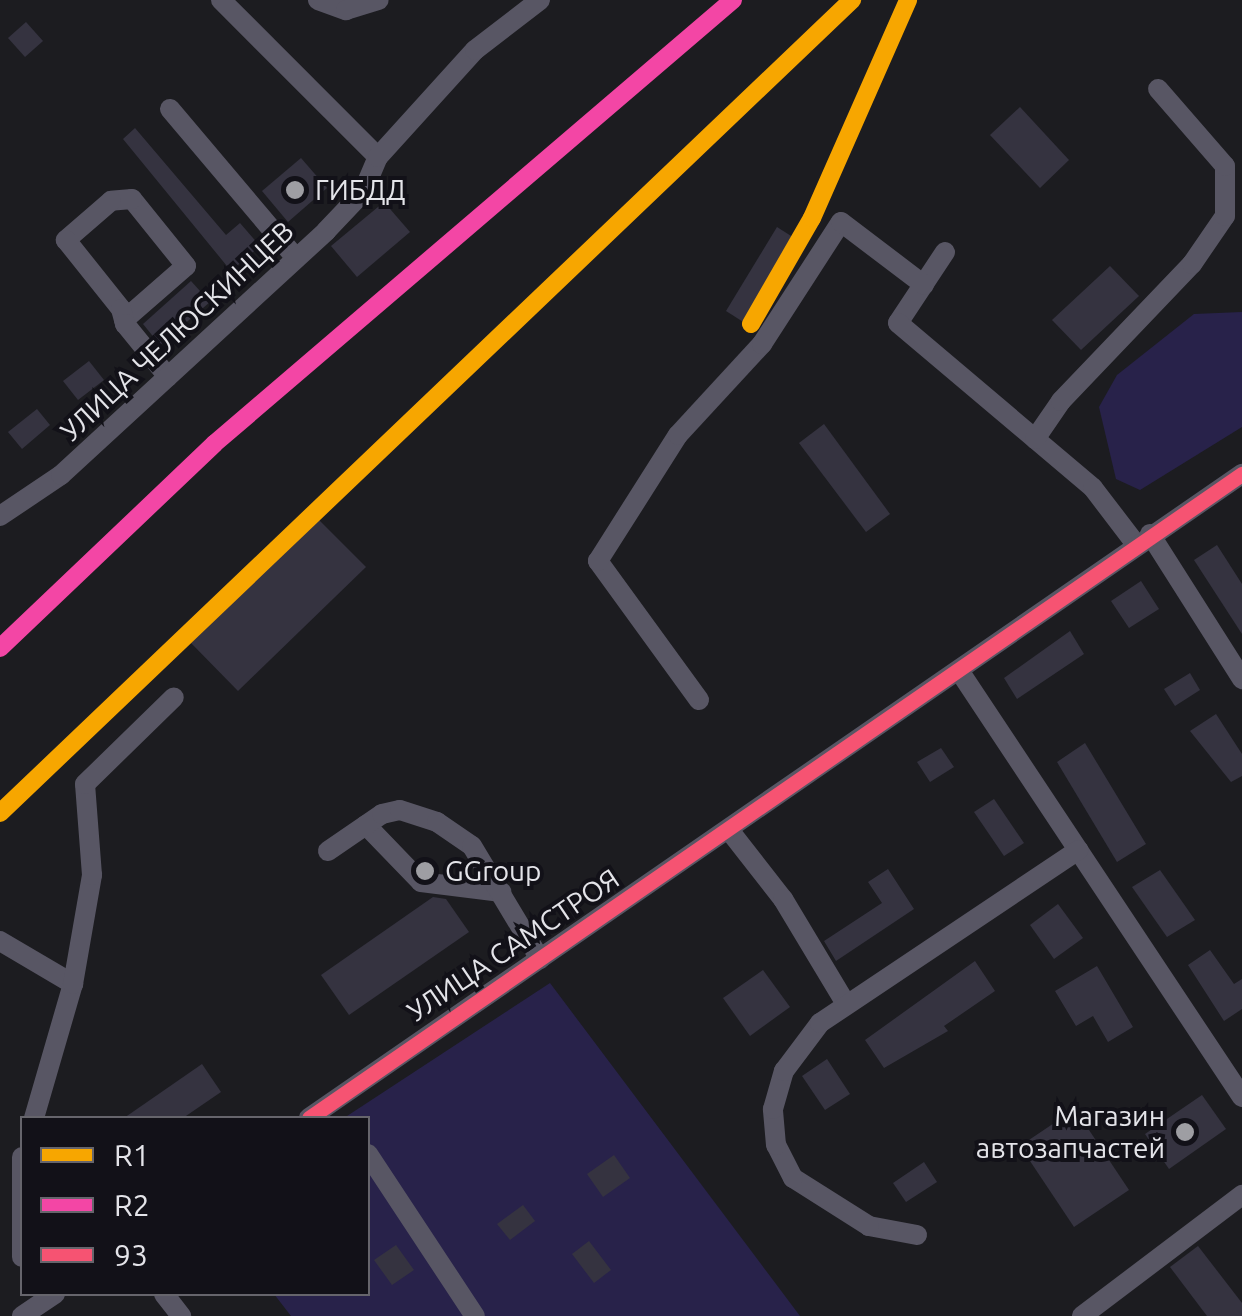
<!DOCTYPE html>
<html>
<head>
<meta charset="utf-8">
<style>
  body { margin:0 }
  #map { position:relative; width:1242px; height:1316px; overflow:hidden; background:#1c1c20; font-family:Ubuntu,sans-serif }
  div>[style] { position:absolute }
  .green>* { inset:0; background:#28224a }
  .building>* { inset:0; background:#353340 }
  .minor>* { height:20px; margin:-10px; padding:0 10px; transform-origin:10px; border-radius:10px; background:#585664 }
  .bus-1>* { height:15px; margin:-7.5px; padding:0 7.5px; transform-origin:7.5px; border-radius:7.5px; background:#f65372 }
  .rail-1>* { height:18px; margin:-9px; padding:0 9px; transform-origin:9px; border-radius:9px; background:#f7a600 }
  .rail-2>* { height:18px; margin:-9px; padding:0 9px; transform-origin:9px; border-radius:9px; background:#f346a5 }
  .dots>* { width:28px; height:28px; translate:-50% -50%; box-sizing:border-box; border:5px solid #121118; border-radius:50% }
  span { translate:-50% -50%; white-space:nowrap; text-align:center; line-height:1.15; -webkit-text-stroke:8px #121118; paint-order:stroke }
  .poi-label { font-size:28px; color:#e4e4e9 }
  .left { translate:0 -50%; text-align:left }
  .right { translate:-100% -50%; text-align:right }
  .street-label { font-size:28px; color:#e4e4e9 }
  .legend { position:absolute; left:20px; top:1116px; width:350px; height:180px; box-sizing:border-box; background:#121118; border:2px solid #66656c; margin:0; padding:12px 18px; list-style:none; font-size:30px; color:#e4e4e9 }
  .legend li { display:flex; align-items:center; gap:20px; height:50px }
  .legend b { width:50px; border:2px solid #66656c }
</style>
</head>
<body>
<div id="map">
  <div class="green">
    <div style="clip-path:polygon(1242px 312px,1242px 427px,1140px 490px,1116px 479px,1099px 407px,1117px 375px,1194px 314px)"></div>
    <div style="clip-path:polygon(550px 983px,800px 1316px,291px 1316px,274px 1294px,368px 1294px,368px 1118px,344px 1118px)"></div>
  </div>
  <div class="building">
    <div style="clip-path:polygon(26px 22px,43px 41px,25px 57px,8px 38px)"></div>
    <div style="clip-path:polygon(1020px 107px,1069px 160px,1040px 188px,990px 135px)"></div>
    <div style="clip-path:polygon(135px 128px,226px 235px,240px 223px,260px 246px,231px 271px,123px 139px)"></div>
    <div style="clip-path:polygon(301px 158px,327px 188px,288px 222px,262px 191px)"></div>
    <div style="clip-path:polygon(384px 202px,410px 232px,357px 277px,331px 246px)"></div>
    <div style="clip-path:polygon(777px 227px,799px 241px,748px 325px,726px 311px)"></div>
    <div style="clip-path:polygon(1110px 266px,1139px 296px,1081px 350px,1052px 320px)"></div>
    <div style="clip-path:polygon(191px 281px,210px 302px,160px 345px,143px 324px)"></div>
    <div style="clip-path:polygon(89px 361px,104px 380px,78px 400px,63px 381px)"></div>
    <div style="clip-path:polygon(37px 409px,50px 425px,22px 449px,8px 432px)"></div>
    <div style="clip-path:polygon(824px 424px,890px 514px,866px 532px,799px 443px)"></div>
    <div style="clip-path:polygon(318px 519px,366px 567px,238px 691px,191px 643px)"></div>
    <div style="clip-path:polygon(1217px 545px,1242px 584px,1242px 634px,1194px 560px)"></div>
    <div style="clip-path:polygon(1141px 581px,1159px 609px,1129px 628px,1111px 601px)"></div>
    <div style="clip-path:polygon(1070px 631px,1084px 654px,1017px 699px,1004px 678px)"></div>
    <div style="clip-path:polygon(1190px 673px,1200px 690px,1175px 706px,1164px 689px)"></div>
    <div style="clip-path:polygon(1216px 714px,1242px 754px,1242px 776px,1231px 782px,1190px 731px)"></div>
    <div style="clip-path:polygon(1085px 743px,1146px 844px,1117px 862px,1057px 762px)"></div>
    <div style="clip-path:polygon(941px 748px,954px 767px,930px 782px,917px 762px)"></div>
    <div style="clip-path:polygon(994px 799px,1024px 843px,1004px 856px,974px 812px)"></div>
    <div style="clip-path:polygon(888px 869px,914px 909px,836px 961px,824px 941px,882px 903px,868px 882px)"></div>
    <div style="clip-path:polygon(1160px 870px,1195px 920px,1167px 937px,1132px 887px)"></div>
    <div style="clip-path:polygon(433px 897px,446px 899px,469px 932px,349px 1015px,321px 975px)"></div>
    <div style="clip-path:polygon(1058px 904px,1083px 938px,1054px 959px,1030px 925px)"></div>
    <div style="clip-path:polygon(1210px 950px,1234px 984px,1242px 979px,1242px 1009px,1224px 1021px,1188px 965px)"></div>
    <div style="clip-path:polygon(975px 961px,995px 991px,944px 1026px,948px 1031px,884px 1068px,865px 1040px)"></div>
    <div style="clip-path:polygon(1097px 966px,1133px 1027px,1108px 1042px,1093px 1016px,1076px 1026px,1055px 991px)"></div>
    <div style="clip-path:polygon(763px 970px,790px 1007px,750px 1036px,723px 998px)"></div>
    <div style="clip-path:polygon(827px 1059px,850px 1094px,825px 1110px,802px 1076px)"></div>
    <div style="clip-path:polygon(202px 1064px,221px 1092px,183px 1118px,124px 1118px)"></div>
    <div style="clip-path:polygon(1202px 1095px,1226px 1129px,1169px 1169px,1145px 1134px)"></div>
    <div style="clip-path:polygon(1075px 1109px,1129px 1190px,1074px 1227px,1020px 1146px)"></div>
    <div style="clip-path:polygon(614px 1155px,630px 1178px,603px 1197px,587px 1174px)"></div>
    <div style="clip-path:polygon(924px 1162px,937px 1182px,906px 1202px,893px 1183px)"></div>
    <div style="clip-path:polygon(523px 1205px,535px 1221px,510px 1240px,497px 1224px)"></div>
    <div style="clip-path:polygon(589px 1241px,611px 1270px,594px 1283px,572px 1254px)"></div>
    <div style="clip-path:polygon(396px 1245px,414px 1270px,392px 1285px,374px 1260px)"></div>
    <div style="clip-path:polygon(1198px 1246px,1242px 1303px,1242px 1316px,1207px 1316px,1170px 1267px)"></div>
  </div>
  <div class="minor">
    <div style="left:221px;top:0;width:222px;rotate:45deg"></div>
    <div style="left:318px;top:0;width:30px;rotate:20deg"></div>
    <div style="left:346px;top:10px;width:34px;rotate:-17deg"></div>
    <div style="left:170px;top:109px;width:195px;rotate:49.8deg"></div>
    <div style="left:945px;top:252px;width:85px;rotate:123.5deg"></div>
    <div style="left:898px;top:323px;width:255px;rotate:40.2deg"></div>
    <div style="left:1093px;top:488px;width:69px;rotate:52.6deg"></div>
    <div style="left:124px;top:320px;width:82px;rotate:-41.1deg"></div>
    <div style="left:186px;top:266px;width:86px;rotate:-128.9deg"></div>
    <div style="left:132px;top:199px;width:21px;rotate:175deg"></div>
    <div style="left:111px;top:201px;width:60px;rotate:139.1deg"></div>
    <div style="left:66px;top:240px;width:88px;rotate:51.4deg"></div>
    <div style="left:121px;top:309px;width:16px;rotate:75deg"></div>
    <div style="left:125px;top:324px;width:68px;rotate:50.9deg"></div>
    <div style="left:1035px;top:439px;width:46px;rotate:-55.6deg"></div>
    <div style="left:1061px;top:401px;width:190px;rotate:-46.3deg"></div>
    <div style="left:1192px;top:264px;width:58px;rotate:-55.5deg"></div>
    <div style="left:1225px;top:216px;width:50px;rotate:-90deg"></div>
    <div style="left:1225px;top:166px;width:102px;rotate:-131deg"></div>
    <div style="left:0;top:516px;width:73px;rotate:-33.9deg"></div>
    <div style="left:61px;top:475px;width:360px;rotate:-42.6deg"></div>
    <div style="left:326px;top:231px;width:54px;rotate:-46.5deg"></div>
    <div style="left:363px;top:192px;width:38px;rotate:-67deg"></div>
    <div style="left:378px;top:157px;width:144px;rotate:-47.8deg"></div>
    <div style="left:475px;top:50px;width:82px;rotate:-37.6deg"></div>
    <div style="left:1150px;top:534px;width:172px;rotate:57.6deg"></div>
    <div style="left:960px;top:672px;width:510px;rotate:56.43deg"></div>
    <div style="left:699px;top:700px;width:172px;rotate:-126deg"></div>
    <div style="left:598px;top:561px;width:149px;rotate:-57.6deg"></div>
    <div style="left:678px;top:435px;width:124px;rotate:-47.3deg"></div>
    <div style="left:762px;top:344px;width:145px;rotate:-57.1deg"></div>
    <div style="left:841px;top:222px;width:104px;rotate:37.2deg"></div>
    <div style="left:366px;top:825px;width:79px;rotate:46deg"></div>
    <div style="left:421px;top:882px;width:81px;rotate:7.1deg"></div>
    <div style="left:729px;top:830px;width:88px;rotate:52deg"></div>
    <div style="left:783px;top:899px;width:122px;rotate:59deg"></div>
    <div style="left:328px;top:851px;width:65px;rotate:-34.4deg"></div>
    <div style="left:382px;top:814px;width:18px;rotate:-13deg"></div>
    <div style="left:400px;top:810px;width:39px;rotate:18deg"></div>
    <div style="left:437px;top:822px;width:42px;rotate:34.4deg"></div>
    <div style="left:472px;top:846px;width:132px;rotate:59deg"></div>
    <div style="left:0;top:941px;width:85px;rotate:30.5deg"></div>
    <div style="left:34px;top:1118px;width:140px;rotate:-73.8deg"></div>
    <div style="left:73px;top:984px;width:111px;rotate:-80.1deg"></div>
    <div style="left:92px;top:875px;width:91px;rotate:-94.4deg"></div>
    <div style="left:85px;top:784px;width:124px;rotate:-44.3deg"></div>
    <div style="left:309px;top:1118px;width:1134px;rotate:-34.62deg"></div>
    <div style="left:368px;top:1154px;width:194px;rotate:56.6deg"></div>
    <div style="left:22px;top:1157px;width:100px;rotate:90deg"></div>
    <div style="left:917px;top:1235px;width:49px;rotate:-169.4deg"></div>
    <div style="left:869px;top:1226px;width:90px;rotate:-147.7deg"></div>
    <div style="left:793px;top:1178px;width:37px;rotate:-117deg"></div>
    <div style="left:776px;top:1145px;width:36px;rotate:-95deg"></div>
    <div style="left:773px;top:1109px;width:40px;rotate:-74deg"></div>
    <div style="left:784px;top:1071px;width:60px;rotate:-53.1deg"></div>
    <div style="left:820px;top:1023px;width:311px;rotate:-33.8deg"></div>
    <div style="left:164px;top:1294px;width:28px;rotate:52deg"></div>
    <div style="left:22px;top:1316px;width:40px;rotate:-34deg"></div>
    <div style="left:1082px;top:1316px;width:201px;rotate:-37.1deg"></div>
  </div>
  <div class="bus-1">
    <div style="left:309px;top:1118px;width:1134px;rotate:-34.62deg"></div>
  </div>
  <div class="rail-1">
    <div style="left:751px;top:324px;width:122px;rotate:-60.1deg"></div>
    <div style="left:812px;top:218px;width:238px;rotate:-66.2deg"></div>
    <div style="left:0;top:813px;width:1178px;rotate:-43.66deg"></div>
  </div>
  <div class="rail-2">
    <div style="left:0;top:648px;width:296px;rotate:-43.6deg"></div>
    <div style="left:214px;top:444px;width:683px;rotate:-40.55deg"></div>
  </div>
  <div class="dots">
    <div style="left:295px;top:190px;background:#9e9ea3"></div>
    <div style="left:425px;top:871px;background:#9e9ea3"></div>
    <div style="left:1185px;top:1132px;background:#9e9ea3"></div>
  </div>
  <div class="poi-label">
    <span class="left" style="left:315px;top:190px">ГИБДД</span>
    <span class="left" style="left:445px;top:871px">GGroup</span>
    <span class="right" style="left:1165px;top:1132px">Магазин<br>автозапчастей</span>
  </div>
  <div class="street-label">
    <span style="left:177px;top:331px;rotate:-43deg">УЛИЦА ЧЕЛЮСКИНЦЕВ</span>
    <span style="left:513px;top:945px;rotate:-34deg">УЛИЦА САМСТРОЯ</span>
  </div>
  <ul class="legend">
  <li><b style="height:12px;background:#f7a600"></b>R1</li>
  <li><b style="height:12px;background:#f346a5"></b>R2</li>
  <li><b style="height:12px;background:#f65372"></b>93</li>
  </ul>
</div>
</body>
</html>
